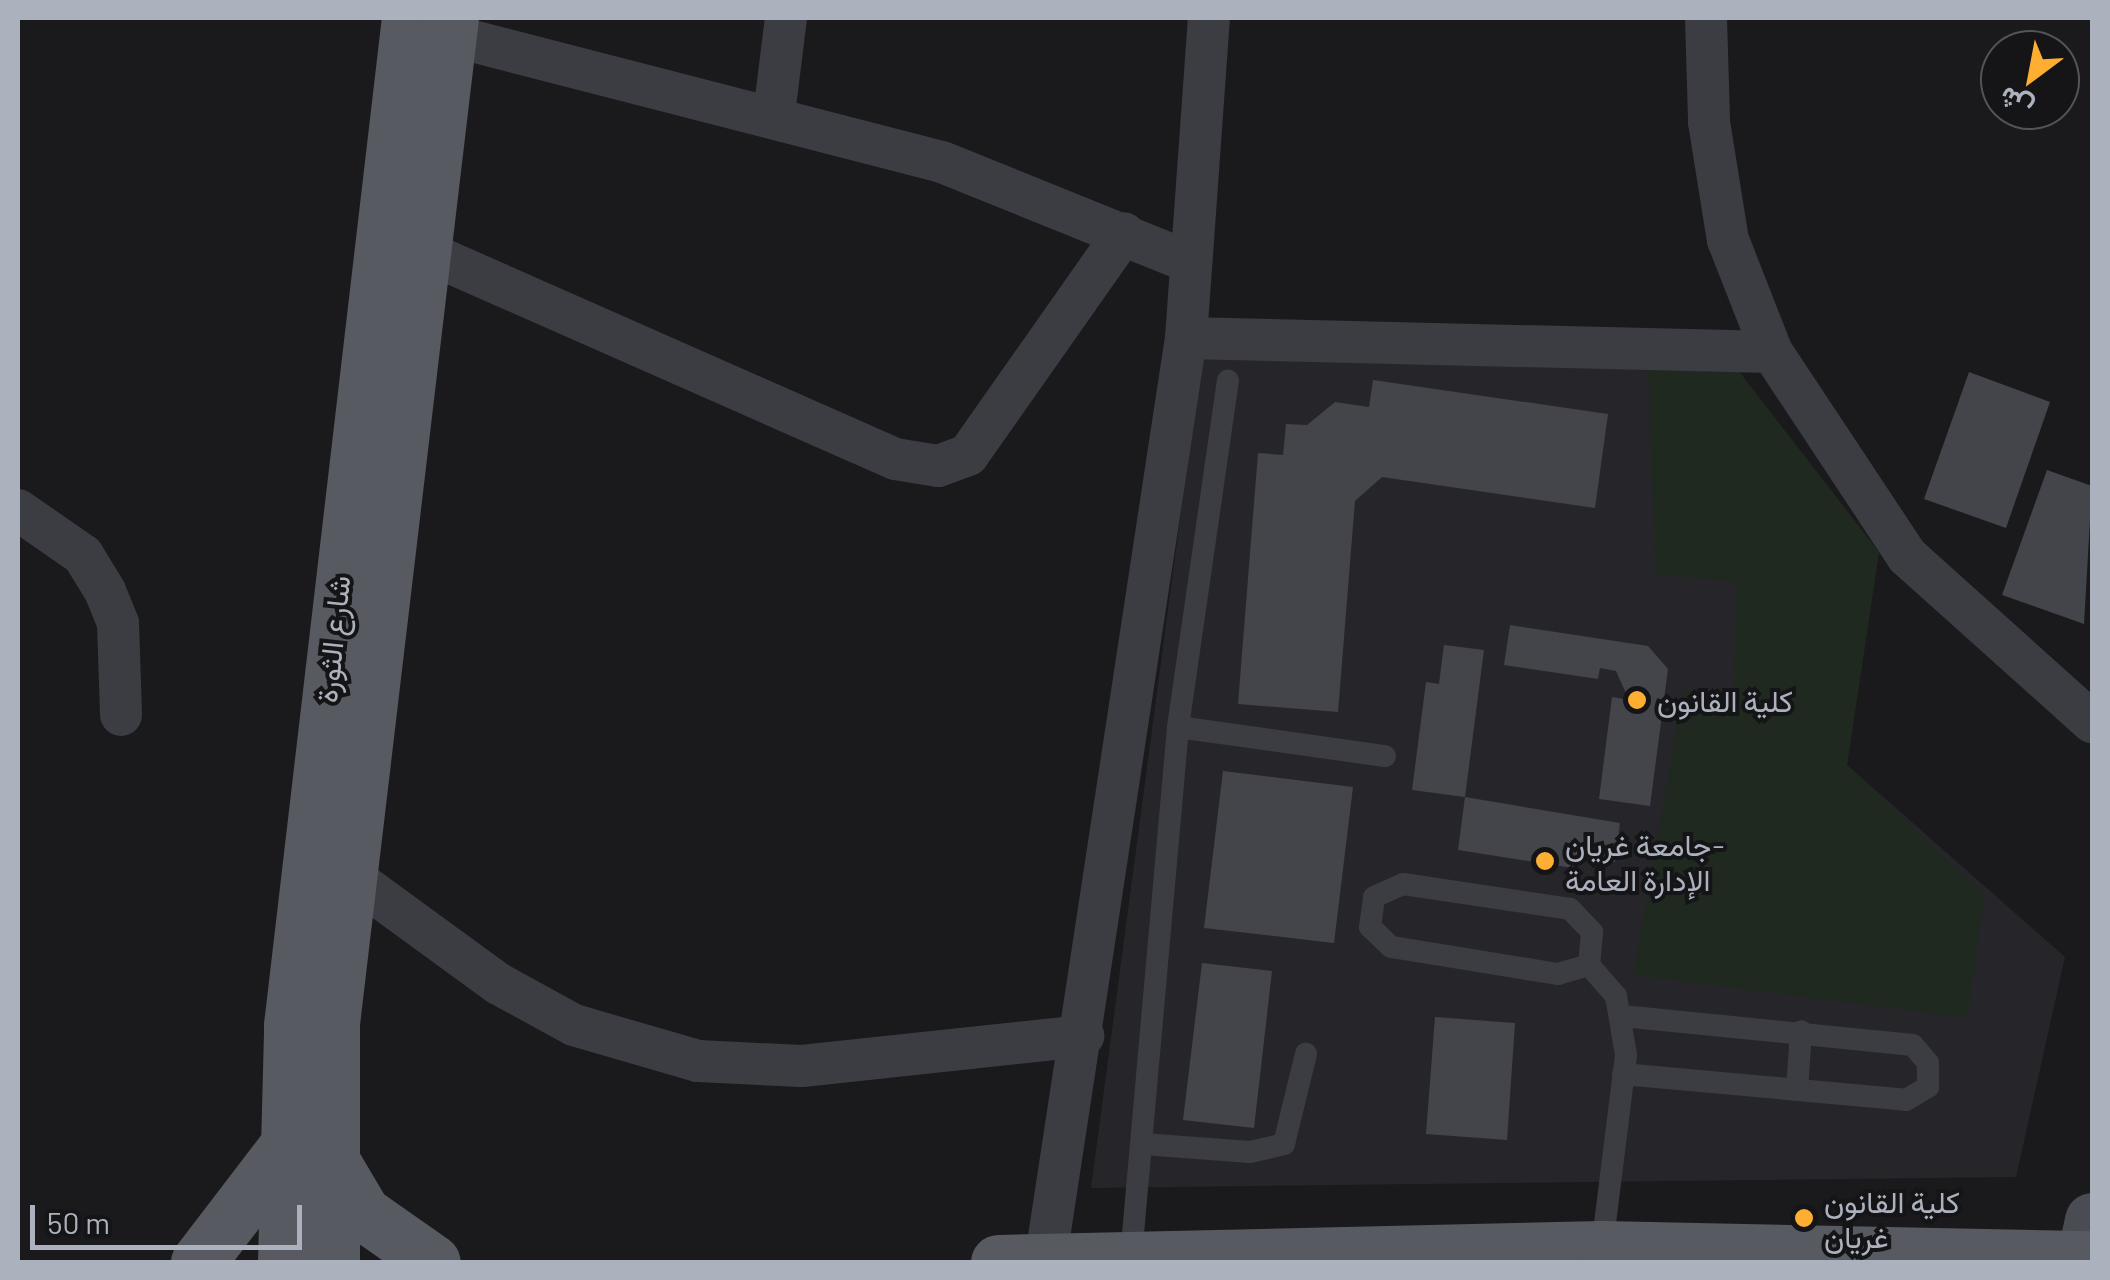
<!DOCTYPE html>
<html>
<head>
<meta charset="utf-8">
<style>
  body { margin:0 }
  #map { position:relative; width:2110px; height:1280px; overflow:hidden; background:#1a1a1d; font-family:Barlow,Vazirmatn,sans-serif }
  div>[style] { position:absolute }
  .built>* { inset:0; background:#26262a }
  .green>* { inset:0; background:#202920 }
  .building>* { inset:0; background:#44454a }
  .service>* { height:22px; margin:-11px; padding:0 11px; transform-origin:11px; border-radius:11px; background:#3b3d42 }
  .minor>* { height:42px; margin:-21px; padding:0 21px; transform-origin:21px; border-radius:21px; background:#3b3d42 }
  .secondary>* { height:55px; margin:-27.5px; padding:0 27.5px; transform-origin:27.5px; border-radius:27.5px; background:#494c52 }
  .primary>* { height:55px; margin:-27.5px; padding:0 27.5px; transform-origin:27.5px; border-radius:27.5px; background:#575a61 }
  .dots>* { width:28px; height:28px; translate:-50% -50%; box-sizing:border-box; border:5px solid #151518; border-radius:50% }
  span { translate:-50% -50%; white-space:nowrap; text-align:center; line-height:1.15; -webkit-text-stroke:8px #151518; paint-order:stroke }
  .street-label { font-size:30px; color:#acb2bd }
  .poi-label { font-size:30px; color:#acb2bd }
  .left { translate:0 -50%; text-align:left }
  .frame { position:absolute; inset:0; border:20px solid #acb2bd; pointer-events:none }
  .north { position:absolute; left:1980px; top:30px; width:100px; height:100px; box-sizing:border-box; background:#151518; border:2px solid #51545a; border-radius:50%; rotate:212deg; font-size:28px; font-weight:700; line-height:40px; text-align:center; color:#acb2bd }
  .north::after { content:''; display:block; margin:auto; width:35px; height:45px; background:#feae31; clip-path:polygon(50% 0,100% 100%,50% 72%,0 100%) }
  .scale { position:absolute; left:30px; top:1205px; width:272px; height:45px; box-sizing:border-box; border:5px solid #acb2bd; border-top:0; padding-left:12px; font-size:30px; line-height:35px; white-space:nowrap; color:#acb2bd; -webkit-text-stroke:8px #151518; paint-order:stroke }
</style>
</head>
<body>
<div id="map">
  <div class="built">
    <div style="clip-path:polygon(1202px 354px,1648px 360px,1879px 552px,1847px 765px,2065px 957px,2016px 1177px,1091px 1188px)"></div>
  </div>
  <div class="green">
    <div style="clip-path:polygon(1648px 360px,1734px 365px,1879px 552px,1847px 765px,1985px 896px,1967px 1018px,1633px 975px,1683px 689px,1733px 699px,1736px 582px,1655px 574px)"></div>
  </div>
  <div class="building">
    <div style="clip-path:polygon(1969px 372px,2050px 402px,2006px 528px,1924px 499px)"></div>
    <div style="clip-path:polygon(1373px 380px,1608px 414px,1595px 508px,1382px 477px,1355px 501px,1338px 712px,1238px 704px,1258px 453px,1283px 455px,1286px 424px,1307px 425px,1335px 402px,1369px 407px)"></div>
    <div style="clip-path:polygon(2047px 470px,2092px 486px,2084px 624px,2002px 595px)"></div>
    <div style="clip-path:polygon(1510px 625px,1648px 646px,1668px 669px,1650px 806px,1599px 799px,1612px 697px,1629px 700px,1616px 671px,1600px 668px,1598px 679px,1504px 665px)"></div>
    <div style="clip-path:polygon(1444px 645px,1484px 650px,1465px 797px,1412px 790px,1426px 682px,1439px 684px)"></div>
    <div style="clip-path:polygon(1223px 771px,1353px 787px,1334px 943px,1204px 928px)"></div>
    <div style="clip-path:polygon(1465px 797px,1620px 823px,1615px 862px,1575px 855px,1573px 868px,1458px 850px)"></div>
    <div style="clip-path:polygon(1202px 963px,1272px 971px,1254px 1128px,1183px 1120px)"></div>
    <div style="clip-path:polygon(1435px 1017px,1515px 1023px,1507px 1140px,1426px 1134px)"></div>
  </div>
  <div class="service">
    <div style="left:1178px;top:727px;width:209px;rotate:8deg"></div>
    <div style="left:1403px;top:884px;width:169px;rotate:8.5deg"></div>
    <div style="left:1570px;top:909px;width:32px;rotate:46deg"></div>
    <div style="left:1592px;top:932px;width:33px;rotate:95deg"></div>
    <div style="left:1589px;top:965px;width:32px;rotate:164deg"></div>
    <div style="left:1558px;top:974px;width:169px;rotate:-170.8deg"></div>
    <div style="left:1391px;top:947px;width:29px;rotate:-136deg"></div>
    <div style="left:1370px;top:927px;width:30px;rotate:-82deg"></div>
    <div style="left:1374px;top:897px;width:32px;rotate:-24deg"></div>
    <div style="left:1589px;top:965px;width:41px;rotate:48.9deg"></div>
    <div style="left:1616px;top:996px;width:60px;rotate:80.4deg"></div>
    <div style="left:1626px;top:1055px;width:194px;rotate:97.1deg"></div>
    <div style="left:1623px;top:1074px;width:284px;rotate:5.2deg"></div>
    <div style="left:1906px;top:1100px;width:26px;rotate:-31deg"></div>
    <div style="left:1928px;top:1087px;width:24px;rotate:-90deg"></div>
    <div style="left:1928px;top:1063px;width:23px;rotate:-130deg"></div>
    <div style="left:1913px;top:1045px;width:290px;rotate:-174.3deg"></div>
    <div style="left:1797px;top:1090px;width:59px;rotate:-86.1deg"></div>
    <div style="left:1143px;top:1144px;width:107px;rotate:4.3deg"></div>
    <div style="left:1250px;top:1152px;width:35px;rotate:-13deg"></div>
    <div style="left:1284px;top:1144px;width:93px;rotate:-76.3deg"></div>
    <div style="left:1131px;top:1256px;width:531px;rotate:-84.92deg"></div>
    <div style="left:1178px;top:727px;width:350px;rotate:-81.8deg"></div>
  </div>
  <div class="minor">
    <div style="left:1706px;top:18px;width:104px;rotate:88.3deg"></div>
    <div style="left:1709px;top:122px;width:120px;rotate:80.9deg"></div>
    <div style="left:1728px;top:240px;width:120px;rotate:68.6deg"></div>
    <div style="left:1772px;top:352px;width:245px;rotate:56.5deg"></div>
    <div style="left:1907px;top:556px;width:249px;rotate:41.9deg"></div>
    <div style="left:449px;top:35px;width:509px;rotate:14.45deg"></div>
    <div style="left:942px;top:162px;width:266px;rotate:22deg"></div>
    <div style="left:774px;top:114px;width:97px;rotate:-82.9deg"></div>
    <div style="left:399px;top:240px;width:542px;rotate:23.82deg"></div>
    <div style="left:895px;top:459px;width:44px;rotate:9.2deg"></div>
    <div style="left:938px;top:466px;width:32px;rotate:-20deg"></div>
    <div style="left:968px;top:455px;width:271px;rotate:-54.9deg"></div>
    <div style="left:1186px;top:338px;width:586px;rotate:1.37deg"></div>
    <div style="left:18px;top:510px;width:79px;rotate:34.7deg"></div>
    <div style="left:83px;top:555px;width:42px;rotate:58.6deg"></div>
    <div style="left:105px;top:591px;width:35px;rotate:68deg"></div>
    <div style="left:118px;top:623px;width:92px;rotate:88.1deg"></div>
    <div style="left:352px;top:877px;width:182px;rotate:36.1deg"></div>
    <div style="left:499px;top:984px;width:85px;rotate:28.7deg"></div>
    <div style="left:574px;top:1025px;width:129px;rotate:16.2deg"></div>
    <div style="left:698px;top:1061px;width:104px;rotate:2.8deg"></div>
    <div style="left:802px;top:1066px;width:283px;rotate:-6.1deg"></div>
    <div style="left:1046px;top:1257px;width:930px;rotate:-81.34deg"></div>
    <div style="left:1186px;top:338px;width:321px;rotate:-85.9deg"></div>
  </div>
  <div class="secondary">
    <div style="left:2083px;top:1262px;width:43px;rotate:-77.9deg"></div>
  </div>
  <div class="primary">
    <div style="left:334px;top:1164px;width:57px;rotate:59.4deg"></div>
    <div style="left:363px;top:1213px;width:85px;rotate:35deg"></div>
    <div style="left:198px;top:1262px;width:145px;rotate:-52.6deg"></div>
    <div style="left:285px;top:1262px;width:237px;rotate:-88.5deg"></div>
    <div style="left:291px;top:1025px;width:1014px;rotate:-83.32deg"></div>
    <div style="left:332px;top:1262px;width:239px;rotate:-90deg"></div>
    <div style="left:332px;top:1023px;width:1012px;rotate:-83.25deg"></div>
    <div style="left:998px;top:1262px;width:604px;rotate:-1.33deg"></div>
    <div style="left:1602px;top:1248px;width:490px;rotate:1.2deg"></div>
  </div>
  <div class="dots">
    <div style="left:1637px;top:700px;background:#feae31"></div>
    <div style="left:1545px;top:861px;background:#feae31"></div>
    <div style="left:1804px;top:1218px;background:#feae31"></div>
  </div>
  <div class="street-label">
    <span style="left:332px;top:639px;rotate:-84deg">شارع الثورة</span>
  </div>
  <div class="poi-label">
    <span class="left" style="left:1657px;top:700px">كلية القانون</span>
    <span class="left" style="left:1565px;top:861px">جامعة غريان-<br>الإدارة العامة</span>
    <span class="left" style="left:1824px;top:1218px">كلية القانون<br>غريان</span>
  </div>
  <div class="frame"></div>
  <div class="north">ش</div>
  <div class="scale">50 m</div>
</div>
</body>
</html>
